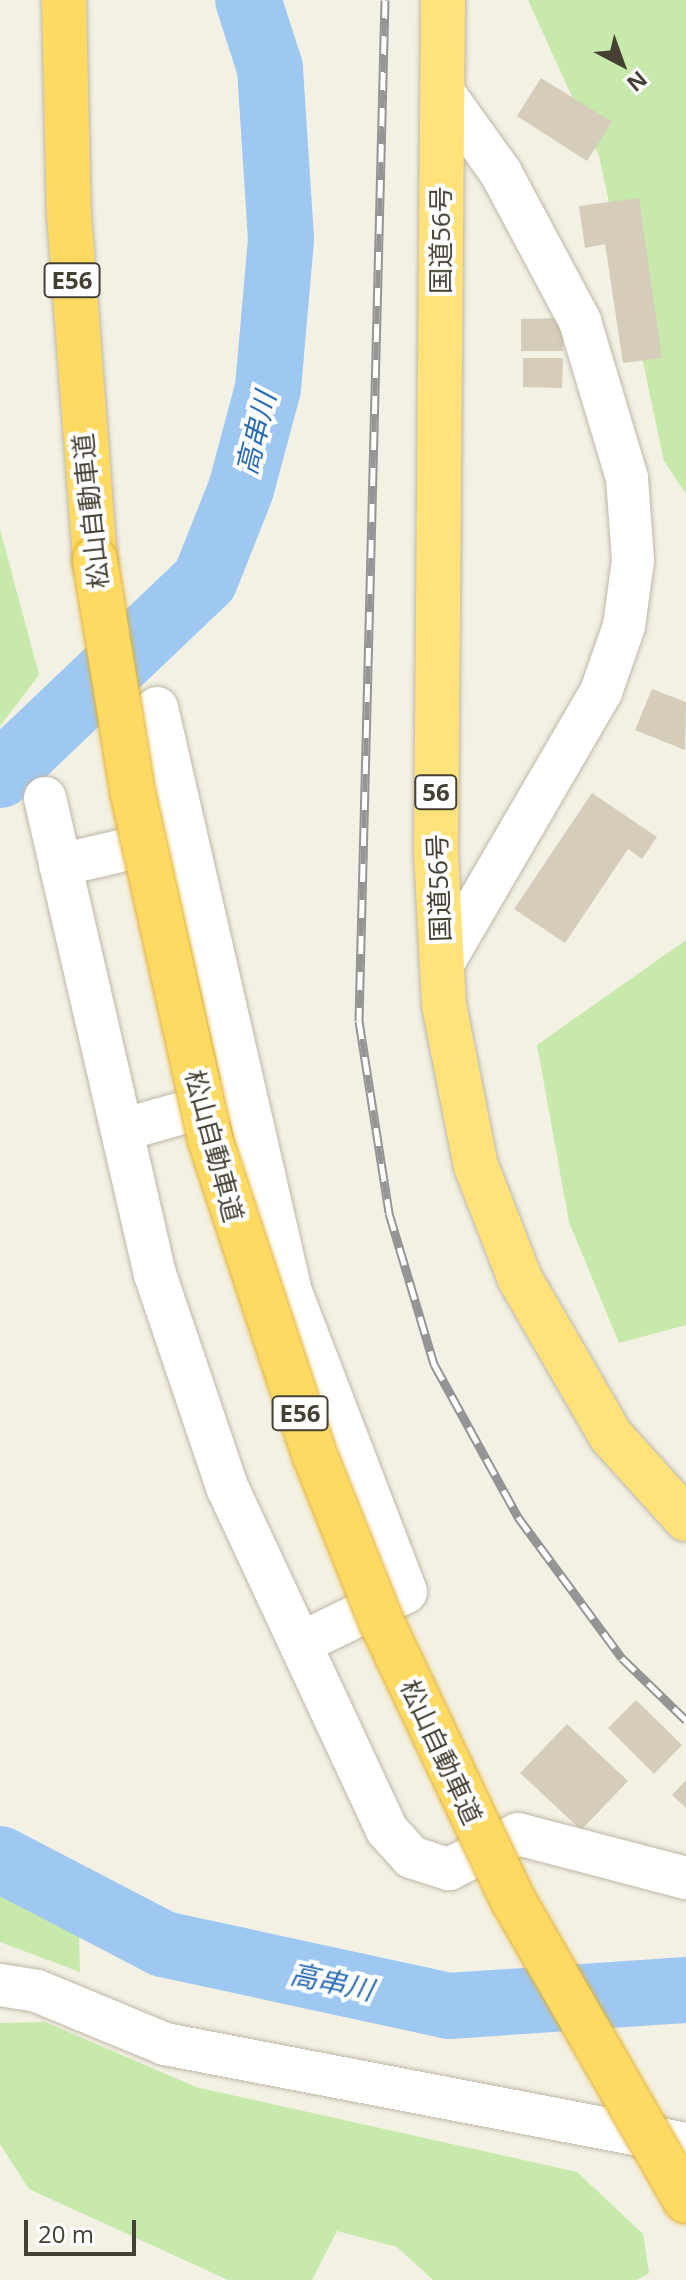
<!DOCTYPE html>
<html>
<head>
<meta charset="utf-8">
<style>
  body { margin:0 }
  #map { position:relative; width:686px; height:2280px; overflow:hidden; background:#f3f0e4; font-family:"Open Sans","Noto Sans JP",sans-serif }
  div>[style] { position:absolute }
  .green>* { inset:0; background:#c7e9ab }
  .river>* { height:66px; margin:-33px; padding:0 33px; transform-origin:33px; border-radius:33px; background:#9ec8f2 }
  .building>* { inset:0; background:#d5cdb9 }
  .roads { filter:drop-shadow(0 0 2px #beb8a7) drop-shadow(0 0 2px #beb8a7) }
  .minor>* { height:42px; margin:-21px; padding:0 21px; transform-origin:21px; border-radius:21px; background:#fff }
  .trunk>* { height:44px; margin:-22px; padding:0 22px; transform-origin:22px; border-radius:22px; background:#ffe27a }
  .motorway>* { height:44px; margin:-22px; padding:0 22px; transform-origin:22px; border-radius:22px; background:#ffda63 }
  .rail>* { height:9px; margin-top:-4.5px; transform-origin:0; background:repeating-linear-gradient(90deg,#fff 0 18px,#959595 0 36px); box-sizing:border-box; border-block:2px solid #959595 }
  .bridges { filter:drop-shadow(0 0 2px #e2b12f) drop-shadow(0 0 2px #e2b12f) }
  .motorway-bridge>* { height:44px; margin:-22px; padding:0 22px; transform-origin:22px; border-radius:22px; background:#ffda63 }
  span { translate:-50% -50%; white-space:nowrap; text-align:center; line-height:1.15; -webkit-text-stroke:8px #fff; paint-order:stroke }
  .shield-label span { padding:2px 6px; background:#fff; border:2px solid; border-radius:6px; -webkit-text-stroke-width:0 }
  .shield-label { font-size:24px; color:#454034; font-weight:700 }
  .street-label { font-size:26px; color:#454034 }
  .water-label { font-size:28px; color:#2a6db4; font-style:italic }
  .north { position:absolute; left:582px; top:24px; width:80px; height:80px; -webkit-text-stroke:6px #fff; paint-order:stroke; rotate:139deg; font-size:22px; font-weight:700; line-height:32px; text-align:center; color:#454034 }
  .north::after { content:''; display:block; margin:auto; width:28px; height:36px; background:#454034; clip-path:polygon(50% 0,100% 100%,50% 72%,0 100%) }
  .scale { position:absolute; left:24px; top:2220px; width:112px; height:36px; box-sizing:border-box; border:4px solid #454034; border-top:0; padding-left:10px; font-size:24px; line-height:28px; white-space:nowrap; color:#454034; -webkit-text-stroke:6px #fff; paint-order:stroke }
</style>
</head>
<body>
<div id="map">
  <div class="green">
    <div style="clip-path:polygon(528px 0,686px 0,686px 494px,664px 461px,599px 156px)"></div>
    <div style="clip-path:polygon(0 529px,39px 675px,0 726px)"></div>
    <div style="clip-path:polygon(686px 940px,686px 1325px,619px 1343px,569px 1222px,537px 1045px)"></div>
    <div style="clip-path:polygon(0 1856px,79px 1936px,80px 1972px,0 1942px)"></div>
    <div style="clip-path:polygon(45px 2022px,196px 2087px,577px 2172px,643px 2234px,649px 2273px,636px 2280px,433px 2280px,397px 2247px,337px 2231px,312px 2280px,228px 2280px,29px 2189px,0 2144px,0 2023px)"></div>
  </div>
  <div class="river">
    <div style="left:0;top:775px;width:283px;rotate:-43.6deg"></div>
    <div style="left:205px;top:580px;width:98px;rotate:-68.4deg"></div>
    <div style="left:241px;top:489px;width:105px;rotate:-75deg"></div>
    <div style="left:268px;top:388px;width:150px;rotate:-85deg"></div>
    <div style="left:281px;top:239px;width:171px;rotate:-93.7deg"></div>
    <div style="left:270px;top:68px;width:71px;rotate:-107.9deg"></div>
    <div style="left:0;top:1859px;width:184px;rotate:27.5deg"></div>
    <div style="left:163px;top:1944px;width:293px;rotate:12.2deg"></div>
    <div style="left:449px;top:2006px;width:238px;rotate:-3.9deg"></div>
  </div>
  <div class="building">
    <div style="clip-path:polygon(541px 78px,612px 122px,587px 161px,517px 116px)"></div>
    <div style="clip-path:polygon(639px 198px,662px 358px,623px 363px,605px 244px,585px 248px,579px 206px)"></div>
    <div style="clip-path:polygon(563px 318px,563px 351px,521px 351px,521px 319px)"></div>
    <div style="clip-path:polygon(523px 358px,563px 358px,562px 388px,523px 387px)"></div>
    <div style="clip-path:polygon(652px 689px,686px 702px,685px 750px,635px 730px)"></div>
    <div style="clip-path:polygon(592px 793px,657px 837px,642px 859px,628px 849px,565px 943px,514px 909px)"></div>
    <div style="clip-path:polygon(636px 1700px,682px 1745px,654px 1774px,608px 1728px)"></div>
    <div style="clip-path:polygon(567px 1724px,628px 1781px,581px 1830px,520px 1773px)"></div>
    <div style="clip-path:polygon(686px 1780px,686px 1808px,672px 1795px)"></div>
  </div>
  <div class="roads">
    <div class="minor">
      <div style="left:157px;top:708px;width:599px;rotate:77.08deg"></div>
      <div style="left:291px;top:1292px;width:321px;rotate:69deg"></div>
      <div style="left:406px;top:1592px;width:117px;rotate:154.1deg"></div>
      <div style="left:45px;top:798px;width:489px;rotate:77deg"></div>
      <div style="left:155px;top:1274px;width:225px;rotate:71.3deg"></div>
      <div style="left:227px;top:1487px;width:378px;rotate:65deg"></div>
      <div style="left:387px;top:1830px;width:36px;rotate:48deg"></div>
      <div style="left:411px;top:1857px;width:40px;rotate:18deg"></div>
      <div style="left:449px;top:1869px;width:77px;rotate:-26.9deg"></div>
      <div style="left:518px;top:1834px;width:174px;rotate:14.7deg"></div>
      <div style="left:60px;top:865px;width:123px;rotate:-13.1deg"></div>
      <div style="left:442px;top:965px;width:316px;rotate:-59.8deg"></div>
      <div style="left:601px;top:692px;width:70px;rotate:-70.8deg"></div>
      <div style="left:624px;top:626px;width:67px;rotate:-82.2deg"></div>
      <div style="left:633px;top:560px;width:82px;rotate:-94.2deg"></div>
      <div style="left:627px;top:478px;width:164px;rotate:-106.7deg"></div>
      <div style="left:580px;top:321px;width:168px;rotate:-118.1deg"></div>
      <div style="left:501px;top:173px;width:100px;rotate:-125.6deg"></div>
      <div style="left:122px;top:1130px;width:118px;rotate:-15.7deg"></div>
      <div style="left:0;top:1985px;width:37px;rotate:9deg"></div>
      <div style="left:37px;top:1991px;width:139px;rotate:22.5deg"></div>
      <div style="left:165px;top:2044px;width:531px;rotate:10.87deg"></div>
    </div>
    <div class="trunk">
      <div style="left:443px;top:0;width:853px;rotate:90.47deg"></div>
      <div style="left:436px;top:853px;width:152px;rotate:87deg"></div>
      <div style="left:444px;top:1005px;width:164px;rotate:78.8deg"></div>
      <div style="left:476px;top:1166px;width:121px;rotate:68.7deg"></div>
      <div style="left:520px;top:1279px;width:181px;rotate:59.9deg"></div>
      <div style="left:611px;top:1436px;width:112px;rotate:47.9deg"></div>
    </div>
    <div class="motorway">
      <div style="left:64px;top:0;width:214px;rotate:88.7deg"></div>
      <div style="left:69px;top:214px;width:347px;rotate:85.7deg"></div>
    </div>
  </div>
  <div class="rail">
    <div style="left:385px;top:0;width:1021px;rotate:91.46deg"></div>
    <div style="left:359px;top:1021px;width:194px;rotate:81.1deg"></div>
    <div style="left:389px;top:1213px;width:158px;rotate:73.4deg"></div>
    <div style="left:434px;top:1364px;width:175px;rotate:61.2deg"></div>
    <div style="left:518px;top:1517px;width:175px;rotate:53.6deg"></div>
    <div style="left:622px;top:1658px;width:89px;rotate:44.1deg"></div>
  </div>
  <div class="bridges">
    <div class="motorway-bridge">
      <div style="left:95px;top:560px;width:237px;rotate:80.8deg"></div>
      <div style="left:133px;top:794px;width:353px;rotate:77.4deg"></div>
      <div style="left:210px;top:1139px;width:334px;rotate:71.7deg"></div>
      <div style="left:315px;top:1456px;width:178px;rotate:68.2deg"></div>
      <div style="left:381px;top:1621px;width:309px;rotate:64.7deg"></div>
      <div style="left:513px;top:1900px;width:347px;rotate:60.1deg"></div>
    </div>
  </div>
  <div class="shield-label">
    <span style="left:72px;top:280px">E56</span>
    <span style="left:436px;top:792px">56</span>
    <span style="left:300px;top:1413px">E56</span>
  </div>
  <div class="street-label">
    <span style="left:441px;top:240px;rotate:-90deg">国道56号</span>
    <span style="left:91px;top:511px;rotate:-96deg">松山自動車道</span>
    <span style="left:439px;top:888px;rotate:-92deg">国道56号</span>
    <span style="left:214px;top:1146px;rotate:75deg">松山自動車道</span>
    <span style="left:441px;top:1752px;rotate:65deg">松山自動車道</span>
  </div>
  <div class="water-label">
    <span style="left:255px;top:433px;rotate:-76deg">高串川</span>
    <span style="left:332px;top:1981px;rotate:12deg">高串川</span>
  </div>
  <div class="north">N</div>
  <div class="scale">20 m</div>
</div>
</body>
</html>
